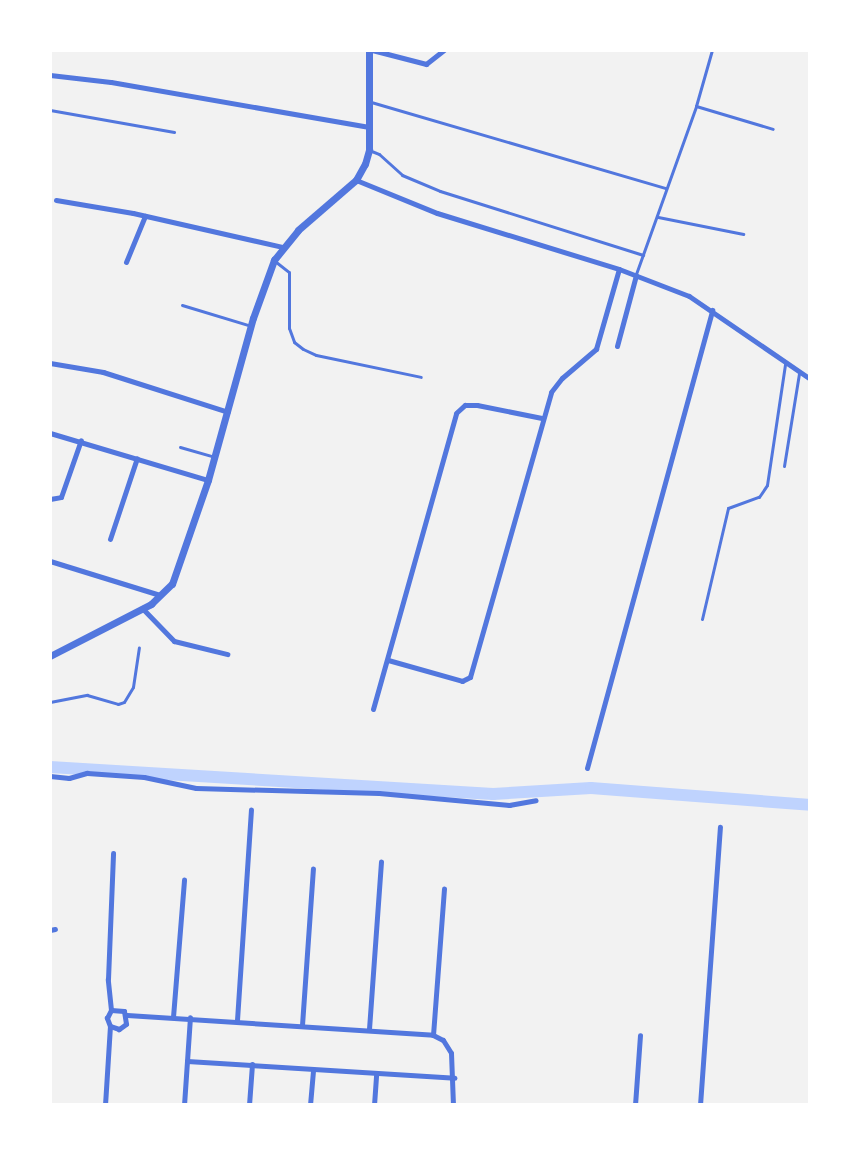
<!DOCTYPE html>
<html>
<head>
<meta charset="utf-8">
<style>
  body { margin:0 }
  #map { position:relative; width:860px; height:1155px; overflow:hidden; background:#f2f2f2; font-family:"Varela Round",sans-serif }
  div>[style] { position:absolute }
  .canal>* { height:12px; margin:-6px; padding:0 6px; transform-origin:6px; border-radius:6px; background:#bfd3fe }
  .service>* { height:3px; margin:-1.5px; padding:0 1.5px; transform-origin:1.5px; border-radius:1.5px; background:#5277de }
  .minor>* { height:5px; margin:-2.5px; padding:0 2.5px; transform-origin:2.5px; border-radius:2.5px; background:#5277de }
  .tertiary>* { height:7px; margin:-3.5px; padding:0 3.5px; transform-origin:3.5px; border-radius:3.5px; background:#5277de }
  span { translate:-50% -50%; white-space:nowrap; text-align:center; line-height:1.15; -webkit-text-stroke:8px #fff; paint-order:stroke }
  .frame { position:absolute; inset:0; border:52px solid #fff; pointer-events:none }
</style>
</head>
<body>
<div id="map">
  <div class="canal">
    <div style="left:50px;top:767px;width:444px;rotate:3.5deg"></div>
    <div style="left:493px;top:794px;width:98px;rotate:-3.5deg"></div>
    <div style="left:591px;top:788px;width:220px;rotate:4.4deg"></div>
  </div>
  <div class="service">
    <div style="left:371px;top:102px;width:307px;rotate:16.3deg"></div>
    <div style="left:696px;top:106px;width:80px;rotate:16.6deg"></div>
    <div style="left:50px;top:110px;width:126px;rotate:10.1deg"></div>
    <div style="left:369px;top:150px;width:11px;rotate:22deg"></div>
    <div style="left:379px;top:154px;width:31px;rotate:42deg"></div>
    <div style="left:402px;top:175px;width:41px;rotate:22.8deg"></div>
    <div style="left:440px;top:191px;width:213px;rotate:17.5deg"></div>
    <div style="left:658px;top:217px;width:87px;rotate:11.3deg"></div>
    <div style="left:276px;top:262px;width:16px;rotate:38deg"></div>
    <div style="left:289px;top:272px;width:56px;rotate:90deg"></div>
    <div style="left:289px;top:328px;width:15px;rotate:70deg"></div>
    <div style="left:294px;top:342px;width:11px;rotate:38deg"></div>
    <div style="left:303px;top:349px;width:14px;rotate:25deg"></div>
    <div style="left:316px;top:355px;width:107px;rotate:11.8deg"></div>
    <div style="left:636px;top:274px;width:178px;rotate:-70.3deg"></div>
    <div style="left:696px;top:106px;width:58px;rotate:-74.1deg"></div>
    <div style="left:182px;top:305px;width:72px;rotate:16.9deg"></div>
    <div style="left:180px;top:447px;width:35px;rotate:16deg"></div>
    <div style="left:784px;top:466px;width:94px;rotate:-80.8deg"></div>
    <div style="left:702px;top:619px;width:114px;rotate:-76.8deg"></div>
    <div style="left:728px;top:508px;width:33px;rotate:-20deg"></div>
    <div style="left:759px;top:497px;width:14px;rotate:-56deg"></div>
    <div style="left:767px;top:485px;width:122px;rotate:-81.5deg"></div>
    <div style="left:50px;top:702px;width:38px;rotate:-11deg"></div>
    <div style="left:87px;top:695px;width:32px;rotate:16deg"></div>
    <div style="left:118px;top:704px;width:6px;rotate:-18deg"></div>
    <div style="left:124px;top:702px;width:17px;rotate:-59deg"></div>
    <div style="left:133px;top:687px;width:40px;rotate:-81.5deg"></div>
  </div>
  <div class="minor">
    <div style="left:372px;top:50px;width:56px;rotate:14.5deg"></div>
    <div style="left:426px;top:64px;width:23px;rotate:-38deg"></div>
    <div style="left:50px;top:75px;width:61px;rotate:6.5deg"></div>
    <div style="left:111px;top:82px;width:262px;rotate:9.9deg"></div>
    <div style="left:356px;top:180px;width:87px;rotate:22.2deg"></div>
    <div style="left:437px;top:213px;width:190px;rotate:17.1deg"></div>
    <div style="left:619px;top:269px;width:75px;rotate:21.1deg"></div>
    <div style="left:689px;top:296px;width:147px;rotate:34.4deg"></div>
    <div style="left:56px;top:200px;width:78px;rotate:9.6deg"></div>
    <div style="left:133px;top:213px;width:154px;rotate:12.8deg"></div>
    <div style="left:126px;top:262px;width:50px;rotate:-67.6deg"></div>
    <div style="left:617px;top:346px;width:73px;rotate:-75deg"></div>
    <div style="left:50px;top:363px;width:54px;rotate:9.6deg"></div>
    <div style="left:103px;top:372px;width:131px;rotate:17.7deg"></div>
    <div style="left:50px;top:433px;width:165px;rotate:16.6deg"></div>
    <div style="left:50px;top:499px;width:11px;rotate:-10deg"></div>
    <div style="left:61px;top:497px;width:60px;rotate:-70.7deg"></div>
    <div style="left:110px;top:539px;width:85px;rotate:-71.6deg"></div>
    <div style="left:50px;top:561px;width:115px;rotate:17.2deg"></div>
    <div style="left:142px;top:608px;width:46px;rotate:45.9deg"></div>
    <div style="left:174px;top:641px;width:55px;rotate:13.8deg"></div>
    <div style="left:388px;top:660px;width:77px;rotate:15.8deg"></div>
    <div style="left:462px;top:681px;width:9px;rotate:-27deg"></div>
    <div style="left:470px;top:677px;width:296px;rotate:-74.1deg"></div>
    <div style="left:551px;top:392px;width:18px;rotate:-52deg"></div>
    <div style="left:562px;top:378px;width:45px;rotate:-40.5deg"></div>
    <div style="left:596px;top:349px;width:83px;rotate:-74deg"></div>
    <div style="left:373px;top:709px;width:307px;rotate:-74.3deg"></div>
    <div style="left:456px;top:413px;width:12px;rotate:-42deg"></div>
    <div style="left:465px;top:405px;width:12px"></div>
    <div style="left:477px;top:405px;width:66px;rotate:11.3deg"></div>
    <div style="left:587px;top:768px;width:475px;rotate:-74.7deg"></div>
    <div style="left:50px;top:776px;width:19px;rotate:6deg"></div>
    <div style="left:69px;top:778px;width:19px;rotate:-16deg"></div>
    <div style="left:87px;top:773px;width:57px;rotate:4deg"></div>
    <div style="left:144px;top:777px;width:53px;rotate:11.9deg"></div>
    <div style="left:196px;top:788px;width:183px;rotate:1.6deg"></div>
    <div style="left:379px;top:793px;width:131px;rotate:5.3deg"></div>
    <div style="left:509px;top:805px;width:27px;rotate:-10deg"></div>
    <div style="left:50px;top:930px;width:5px;rotate:-11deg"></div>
    <div style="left:111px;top:1010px;width:31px;rotate:-96deg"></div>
    <div style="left:108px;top:979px;width:126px;rotate:-87.7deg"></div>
    <div style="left:127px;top:1015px;width:307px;rotate:3.7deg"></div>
    <div style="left:433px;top:1035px;width:11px;rotate:27deg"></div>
    <div style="left:443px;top:1040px;width:15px;rotate:58deg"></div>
    <div style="left:451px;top:1053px;width:52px;rotate:87.8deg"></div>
    <div style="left:173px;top:1017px;width:138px;rotate:-85.4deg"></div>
    <div style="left:237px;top:1020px;width:211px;rotate:-86.2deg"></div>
    <div style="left:302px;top:1025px;width:157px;rotate:-86deg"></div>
    <div style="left:369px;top:1029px;width:168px;rotate:-85.9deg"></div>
    <div style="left:433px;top:1035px;width:147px;rotate:-85.7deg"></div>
    <div style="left:187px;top:1061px;width:268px;rotate:3.6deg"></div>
    <div style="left:105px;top:1105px;width:79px;rotate:-86.4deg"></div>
    <div style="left:110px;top:1026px;width:9px;rotate:-111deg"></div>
    <div style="left:107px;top:1018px;width:9px;rotate:-63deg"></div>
    <div style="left:111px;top:1010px;width:13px;rotate:4deg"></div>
    <div style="left:124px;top:1011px;width:13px;rotate:81deg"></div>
    <div style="left:126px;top:1024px;width:9px;rotate:144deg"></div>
    <div style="left:119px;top:1029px;width:9px;rotate:-162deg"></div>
    <div style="left:184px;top:1105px;width:88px;rotate:-86.1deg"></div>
    <div style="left:249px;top:1105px;width:41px;rotate:-85.8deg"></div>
    <div style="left:310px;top:1105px;width:35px;rotate:-85deg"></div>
    <div style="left:374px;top:1105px;width:32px;rotate:-86deg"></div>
    <div style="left:635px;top:1105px;width:70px;rotate:-85.9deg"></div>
    <div style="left:700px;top:1105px;width:279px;rotate:-85.9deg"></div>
  </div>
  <div class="tertiary">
    <div style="left:50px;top:656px;width:114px;rotate:-27.2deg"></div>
    <div style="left:151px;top:604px;width:29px;rotate:-44deg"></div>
    <div style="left:172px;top:584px;width:110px;rotate:-70.9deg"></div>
    <div style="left:208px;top:480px;width:168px;rotate:-74.5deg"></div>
    <div style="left:253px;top:318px;width:62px;rotate:-70.1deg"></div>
    <div style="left:274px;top:260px;width:38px;rotate:-51deg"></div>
    <div style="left:298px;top:230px;width:77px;rotate:-40.8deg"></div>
    <div style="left:356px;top:180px;width:18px;rotate:-61deg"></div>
    <div style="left:365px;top:164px;width:15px;rotate:-74deg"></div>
    <div style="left:369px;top:150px;width:100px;rotate:-90deg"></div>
  </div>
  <div class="frame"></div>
</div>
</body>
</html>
